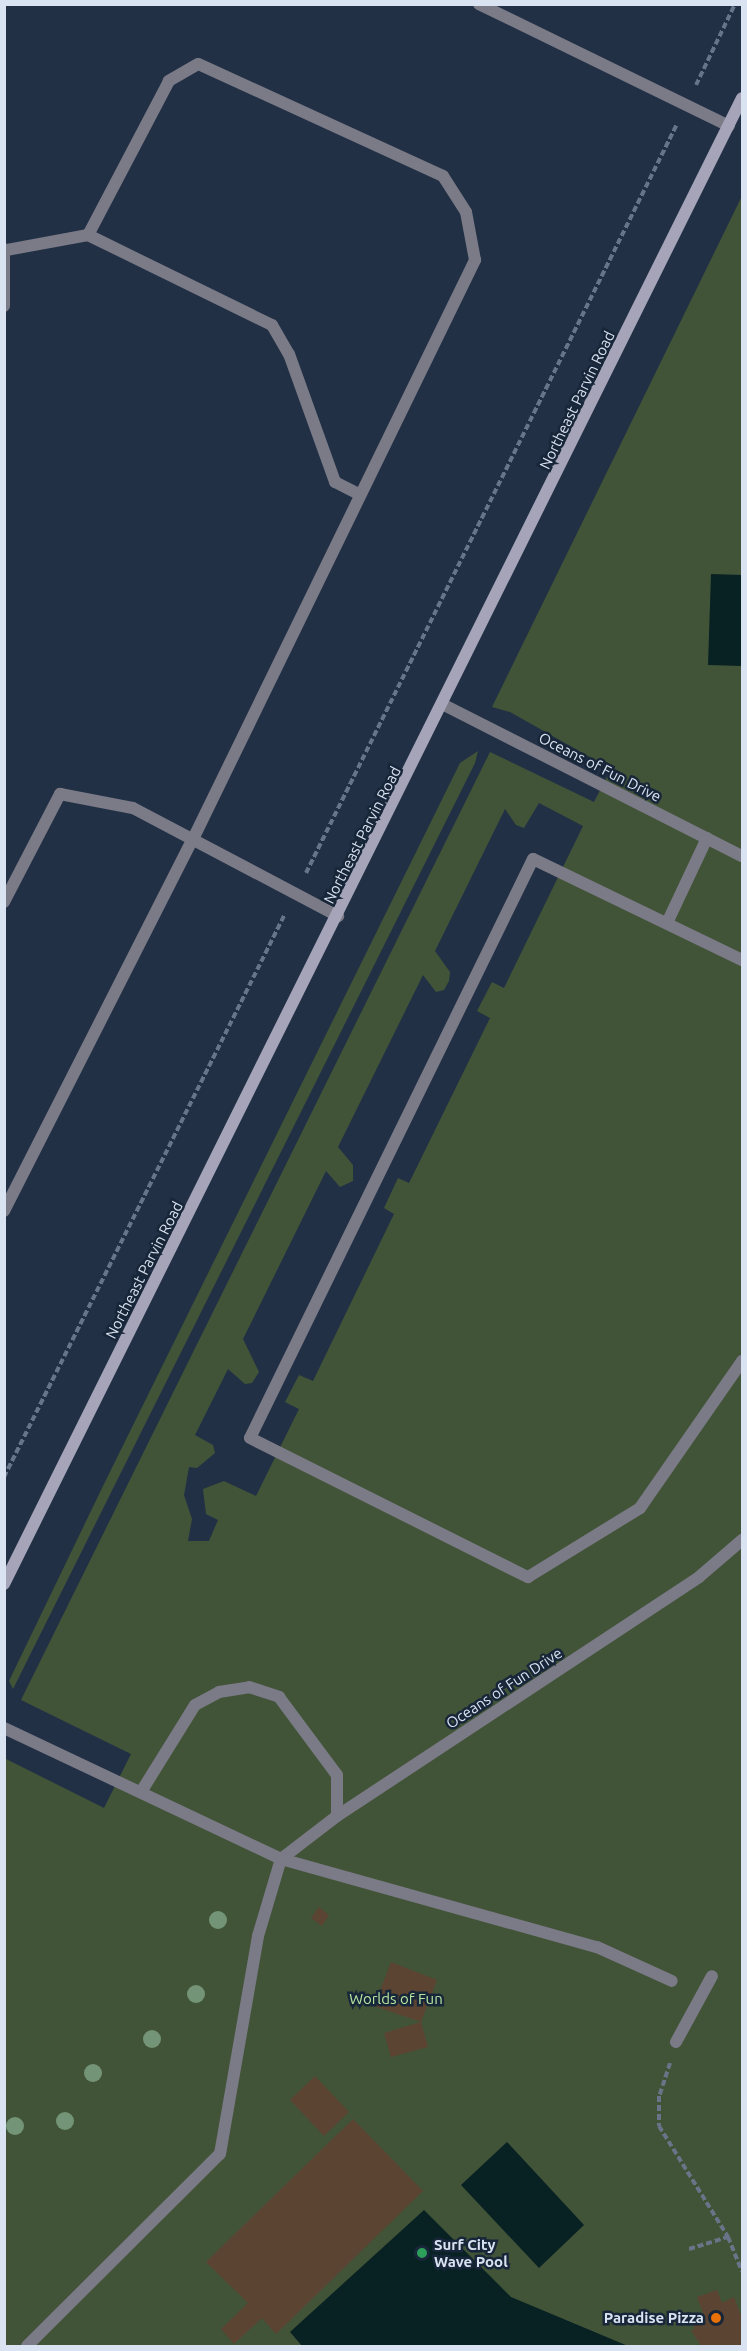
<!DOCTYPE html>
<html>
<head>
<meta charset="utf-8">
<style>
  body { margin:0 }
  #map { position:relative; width:747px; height:2351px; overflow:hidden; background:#213045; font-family:Ubuntu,sans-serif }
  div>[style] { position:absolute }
  .green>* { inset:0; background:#425438 }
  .water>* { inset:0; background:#082123 }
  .building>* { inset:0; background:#5b4432 }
  .path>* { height:4px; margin-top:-2px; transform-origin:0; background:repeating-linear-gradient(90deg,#687487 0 6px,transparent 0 9px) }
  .lane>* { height:12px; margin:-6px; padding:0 6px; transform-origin:6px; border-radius:6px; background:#7b7a87 }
  .street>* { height:12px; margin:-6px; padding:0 6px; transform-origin:6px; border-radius:6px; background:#7b7a87 }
  .secondary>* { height:12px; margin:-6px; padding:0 6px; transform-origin:6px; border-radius:6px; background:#a5a4b8 }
  .trees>* { width:18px; height:18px; margin:-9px; border-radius:50%; background:#739476 }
  .dots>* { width:16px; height:16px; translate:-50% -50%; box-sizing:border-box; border:3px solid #18263a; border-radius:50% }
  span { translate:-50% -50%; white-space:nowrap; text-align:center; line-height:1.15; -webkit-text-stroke:5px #18263a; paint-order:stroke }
  .street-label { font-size:15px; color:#dae3f1 }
  .park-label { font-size:15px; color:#b6e59f }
  .poi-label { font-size:15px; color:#dae3f1; font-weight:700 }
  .left { translate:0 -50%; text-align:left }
  .right { translate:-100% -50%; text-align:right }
  .frame { position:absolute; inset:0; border:6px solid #dae3f1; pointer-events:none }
</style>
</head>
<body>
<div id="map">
  <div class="green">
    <div style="clip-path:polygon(evenodd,742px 196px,742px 2346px,5px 2346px,4px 1758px,104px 1808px,131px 1754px,21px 1700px,490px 752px,594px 802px,611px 769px,510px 712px,492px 707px,742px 196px,539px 803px,583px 826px,504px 988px,492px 982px,477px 1011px,490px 1018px,409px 1183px,398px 1178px,384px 1208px,394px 1214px,313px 1381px,299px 1375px,285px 1402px,299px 1409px,256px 1496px,224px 1481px,203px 1489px,206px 1514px,218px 1520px,209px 1541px,188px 1541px,192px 1519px,184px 1495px,189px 1467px,197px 1468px,215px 1453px,213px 1445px,195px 1435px,228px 1369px,245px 1384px,252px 1383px,259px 1372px,243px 1339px,326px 1171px,340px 1187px,353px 1181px,353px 1165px,338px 1147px,423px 975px,436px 992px,444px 990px,449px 981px,450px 972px,435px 951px,505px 809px,516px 825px,524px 828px,539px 803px)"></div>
    <div style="clip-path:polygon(478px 751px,475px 763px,13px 1689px,9px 1681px,103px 1486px,460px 763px)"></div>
  </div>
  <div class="water">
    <div style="clip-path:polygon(711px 574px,742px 575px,742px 666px,708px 665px)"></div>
    <div style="clip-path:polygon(507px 2142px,584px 2225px,539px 2268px,461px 2185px)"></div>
    <div style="clip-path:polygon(424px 2210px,511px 2297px,628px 2346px,302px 2346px,290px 2332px)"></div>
  </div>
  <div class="building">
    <div style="clip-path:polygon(319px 1907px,329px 1915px,322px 1926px,311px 1918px)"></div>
    <div style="clip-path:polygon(391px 1962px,437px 1980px,421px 2022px,428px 2047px,391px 2057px,384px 2033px,421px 2022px,374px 2006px)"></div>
    <div style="clip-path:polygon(315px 2076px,349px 2112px,324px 2136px,290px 2100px)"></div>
    <div style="clip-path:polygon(353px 2119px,423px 2191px,276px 2334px,262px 2318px,234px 2344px,221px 2329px,248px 2303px,206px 2262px)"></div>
    <div style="clip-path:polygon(717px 2290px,722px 2303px,734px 2297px,742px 2318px,741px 2346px,701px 2346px,691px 2330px,695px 2329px,690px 2318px,703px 2313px,697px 2297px)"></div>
  </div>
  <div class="path">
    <div style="left:696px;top:85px;width:90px;rotate:-64.3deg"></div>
    <div style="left:306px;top:873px;width:836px;rotate:-63.65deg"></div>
    <div style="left:4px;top:1477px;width:629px;rotate:-63.48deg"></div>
    <div style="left:670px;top:2063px;width:35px;rotate:108deg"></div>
    <div style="left:659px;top:2096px;width:30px;rotate:90deg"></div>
    <div style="left:659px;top:2126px;width:131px;rotate:58.1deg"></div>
    <div style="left:728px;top:2237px;width:37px;rotate:68deg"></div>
    <div style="left:689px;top:2249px;width:41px;rotate:-17.1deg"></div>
  </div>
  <div class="lane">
    <div style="left:88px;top:235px;width:205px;rotate:26.1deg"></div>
    <div style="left:272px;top:325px;width:34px;rotate:60deg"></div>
    <div style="left:289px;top:354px;width:136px;rotate:70.2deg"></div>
    <div style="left:335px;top:482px;width:28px;rotate:27deg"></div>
    <div style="left:4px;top:249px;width:57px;rotate:90deg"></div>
    <div style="left:444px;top:705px;width:334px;rotate:26.9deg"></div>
    <div style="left:4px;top:902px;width:122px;rotate:-62.6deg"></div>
    <div style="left:60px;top:794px;width:74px;rotate:10.9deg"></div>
    <div style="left:133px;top:808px;width:232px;rotate:27.8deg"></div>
    <div style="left:667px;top:923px;width:94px;rotate:-64.8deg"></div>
    <div style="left:742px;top:960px;width:232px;rotate:-154.2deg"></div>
    <div style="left:533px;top:859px;width:644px;rotate:116.05deg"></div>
    <div style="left:250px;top:1438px;width:311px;rotate:26.6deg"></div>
    <div style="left:528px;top:1577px;width:132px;rotate:-31.6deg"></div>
    <div style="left:640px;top:1508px;width:179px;rotate:-55.2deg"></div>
    <div style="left:4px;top:1211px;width:419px;rotate:-63.1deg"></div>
    <div style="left:194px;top:837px;width:642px;rotate:-64.03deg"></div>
    <div style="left:475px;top:260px;width:49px;rotate:-100.6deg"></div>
    <div style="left:466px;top:212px;width:43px;rotate:-122.6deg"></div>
    <div style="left:443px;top:176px;width:269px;rotate:-155.4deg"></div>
    <div style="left:198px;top:64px;width:34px;rotate:150deg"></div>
    <div style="left:169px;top:81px;width:174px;rotate:117.7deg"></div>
    <div style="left:88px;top:235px;width:82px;rotate:169.5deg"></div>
    <div style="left:141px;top:1792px;width:102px;rotate:-58.2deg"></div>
    <div style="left:195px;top:1705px;width:27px;rotate:-28deg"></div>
    <div style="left:219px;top:1692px;width:30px;rotate:-9deg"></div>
    <div style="left:249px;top:1687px;width:32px;rotate:18deg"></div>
    <div style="left:279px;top:1697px;width:97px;rotate:53.4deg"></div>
    <div style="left:337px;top:1775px;width:41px;rotate:90deg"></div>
    <div style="left:281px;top:1859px;width:71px;rotate:-37.5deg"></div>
    <div style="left:337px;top:1816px;width:434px;rotate:-33.4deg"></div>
    <div style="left:699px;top:1577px;width:57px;rotate:-40.7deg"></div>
    <div style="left:281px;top:1859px;width:328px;rotate:15.6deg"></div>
    <div style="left:597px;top:1947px;width:82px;rotate:24.4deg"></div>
    <div style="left:676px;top:2042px;width:75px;rotate:-61.4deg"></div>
    <div style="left:27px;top:2346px;width:272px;rotate:-44.9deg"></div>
    <div style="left:220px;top:2154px;width:221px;rotate:-80.1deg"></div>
    <div style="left:258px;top:1936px;width:80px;rotate:-73.4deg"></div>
  </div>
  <div class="street">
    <div style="left:479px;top:4px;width:278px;rotate:26deg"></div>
    <div style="left:4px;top:1728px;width:306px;rotate:25.3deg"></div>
  </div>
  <div class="secondary">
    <div style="left:4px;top:1584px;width:1659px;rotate:-63.59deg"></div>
  </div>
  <div class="trees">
    <div style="left:218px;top:1920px"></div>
    <div style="left:196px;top:1994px"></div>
    <div style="left:152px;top:2039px"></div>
    <div style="left:93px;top:2073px"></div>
    <div style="left:65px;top:2121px"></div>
    <div style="left:15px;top:2126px"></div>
  </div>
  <div class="dots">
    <div style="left:422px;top:2253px;background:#2e9e5b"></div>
    <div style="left:716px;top:2318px;background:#e8710a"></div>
  </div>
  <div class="street-label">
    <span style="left:577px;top:400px;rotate:-64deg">Northeast Parvin Road</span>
    <span style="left:600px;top:767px;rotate:27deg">Oceans of Fun Drive</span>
    <span style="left:362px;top:835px;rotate:-63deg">Northeast Parvin Road</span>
    <span style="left:144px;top:1270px;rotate:-63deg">Northeast Parvin Road</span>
    <span style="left:504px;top:1688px;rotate:-33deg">Oceans of Fun Drive</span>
  </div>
  <div class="park-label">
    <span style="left:396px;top:1999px">Worlds of Fun</span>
  </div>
  <div class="poi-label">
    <span class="left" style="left:434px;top:2253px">Surf City<br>Wave Pool</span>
    <span class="right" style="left:704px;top:2318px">Paradise Pizza</span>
  </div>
  <div class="frame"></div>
</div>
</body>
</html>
